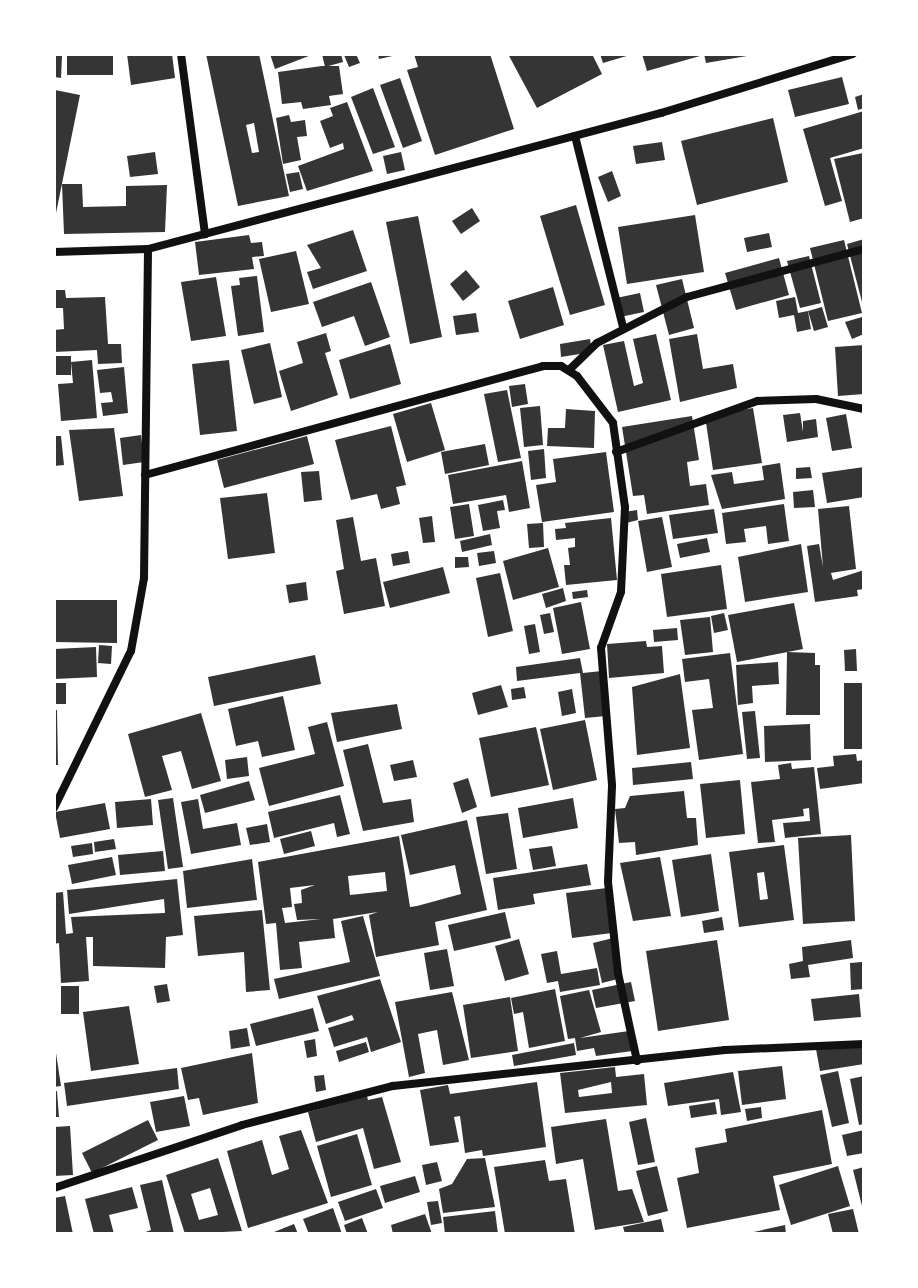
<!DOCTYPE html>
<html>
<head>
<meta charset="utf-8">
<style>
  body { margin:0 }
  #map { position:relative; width:918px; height:1288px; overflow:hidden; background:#fff; font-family:Barlow,sans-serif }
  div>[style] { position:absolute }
  .building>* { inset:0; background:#353535 }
  .minor>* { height:8px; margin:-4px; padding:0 4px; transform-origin:4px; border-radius:4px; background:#111 }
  span { translate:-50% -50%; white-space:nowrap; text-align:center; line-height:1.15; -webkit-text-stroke:8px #fff; paint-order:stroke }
  .frame { position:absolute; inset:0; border:56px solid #fff; pointer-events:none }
</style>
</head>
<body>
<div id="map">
  <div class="building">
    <div style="clip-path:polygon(67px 54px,113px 54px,113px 75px,67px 75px)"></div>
    <div style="clip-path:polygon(127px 54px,172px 54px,175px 78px,131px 85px)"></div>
    <div style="clip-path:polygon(evenodd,206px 54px,259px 54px,289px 196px,238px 206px,206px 54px,254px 123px,259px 152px,252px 153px,246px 125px,254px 123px)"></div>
    <div style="clip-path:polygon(270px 54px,314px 54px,275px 69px)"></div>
    <div style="clip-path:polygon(322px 54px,341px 54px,343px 62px,325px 67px)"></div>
    <div style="clip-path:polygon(356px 54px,360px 63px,349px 67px,344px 55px)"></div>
    <div style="clip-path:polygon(378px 54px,396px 54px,397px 55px,379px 59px)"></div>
    <div style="clip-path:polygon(414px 54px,490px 54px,514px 129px,435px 155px,407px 70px,418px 67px)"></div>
    <div style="clip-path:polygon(508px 54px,592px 54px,602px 74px,537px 108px)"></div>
    <div style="clip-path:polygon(600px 54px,629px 54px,630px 55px,603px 63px)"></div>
    <div style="clip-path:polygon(642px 54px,700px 54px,700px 56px,647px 71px)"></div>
    <div style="clip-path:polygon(704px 54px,746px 54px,747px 56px,706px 63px)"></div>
    <div style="clip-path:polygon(54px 56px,62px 56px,61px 78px,54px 77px)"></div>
    <div style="clip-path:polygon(322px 66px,339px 66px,343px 94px,329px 96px,331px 105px,303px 109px,301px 102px,282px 104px,278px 72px)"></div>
    <div style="clip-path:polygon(842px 77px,849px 104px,795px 117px,788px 90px)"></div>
    <div style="clip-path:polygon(400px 78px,422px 141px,403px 148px,380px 85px)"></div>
    <div style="clip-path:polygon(373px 88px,395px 147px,373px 154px,351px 97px)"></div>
    <div style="clip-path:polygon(55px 90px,80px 95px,55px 218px,54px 218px)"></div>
    <div style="clip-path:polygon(864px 94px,864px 108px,858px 110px,855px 97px)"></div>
    <div style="clip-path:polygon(347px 102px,373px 171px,307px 191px,298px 166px,344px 149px,343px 143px,330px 148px,320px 121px,333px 116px,330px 108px)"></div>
    <div style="clip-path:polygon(864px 111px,864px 148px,830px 158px,842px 201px,825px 206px,803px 129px)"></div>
    <div style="clip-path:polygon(289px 115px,291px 122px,305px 120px,307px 136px,297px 137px,301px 160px,283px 164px,276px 118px)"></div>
    <div style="clip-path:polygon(773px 118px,788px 182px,697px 205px,681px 141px)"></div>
    <div style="clip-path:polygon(662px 142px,665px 160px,636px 164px,633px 146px)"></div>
    <div style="clip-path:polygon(155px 152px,158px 174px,130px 177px,127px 156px)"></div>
    <div style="clip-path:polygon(401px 152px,405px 170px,387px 174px,383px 156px)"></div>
    <div style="clip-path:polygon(863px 153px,864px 218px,850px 222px,834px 159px)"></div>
    <div style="clip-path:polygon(612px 171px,621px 196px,608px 202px,598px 177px)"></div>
    <div style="clip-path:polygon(299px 172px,303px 189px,290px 192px,286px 174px)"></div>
    <div style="clip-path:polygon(62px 184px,82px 184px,83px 207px,126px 206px,126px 186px,167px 185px,165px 232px,64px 234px)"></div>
    <div style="clip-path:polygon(576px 205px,605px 305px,570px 315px,540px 216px)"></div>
    <div style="clip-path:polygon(472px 208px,480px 221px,461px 234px,452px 221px)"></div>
    <div style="clip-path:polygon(695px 215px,704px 272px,627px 284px,618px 227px)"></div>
    <div style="clip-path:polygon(418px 216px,442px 337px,410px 344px,386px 222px)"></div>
    <div style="clip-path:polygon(353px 230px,367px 271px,313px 289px,307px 272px,321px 268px,307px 245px)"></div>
    <div style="clip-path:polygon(769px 233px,772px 247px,747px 252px,744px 238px)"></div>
    <div style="clip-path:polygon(249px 235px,251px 243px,262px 242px,264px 256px,252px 257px,254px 269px,199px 275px,195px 242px)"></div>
    <div style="clip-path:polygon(864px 239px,864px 306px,863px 306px,847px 244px)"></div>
    <div style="clip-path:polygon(844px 240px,862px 313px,828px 321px,810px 248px)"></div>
    <div style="clip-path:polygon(296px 251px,309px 304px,271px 312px,259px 259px)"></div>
    <div style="clip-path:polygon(809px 256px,821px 303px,800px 308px,787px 261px)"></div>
    <div style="clip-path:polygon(779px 258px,789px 295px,736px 310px,725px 273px)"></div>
    <div style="clip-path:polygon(466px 270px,480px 287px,463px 301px,450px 284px)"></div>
    <div style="clip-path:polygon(257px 276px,264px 332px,238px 336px,231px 286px,240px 285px,239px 278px)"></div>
    <div style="clip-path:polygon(216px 277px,226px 336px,191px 341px,181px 282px)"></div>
    <div style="clip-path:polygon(682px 279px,694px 328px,669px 335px,656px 285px)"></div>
    <div style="clip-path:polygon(371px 282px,390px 337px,365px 346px,354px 316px,322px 327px,313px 302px)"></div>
    <div style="clip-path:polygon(553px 287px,564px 325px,520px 339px,508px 301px)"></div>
    <div style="clip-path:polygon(54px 290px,65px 290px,66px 298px,105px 297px,108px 344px,121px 344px,122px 363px,98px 364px,97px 350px,54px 352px,54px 330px,64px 329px,63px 308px,54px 308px)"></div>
    <div style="clip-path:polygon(640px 293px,644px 312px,620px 317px,616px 298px)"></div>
    <div style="clip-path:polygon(795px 297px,798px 313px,808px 311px,811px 329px,797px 332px,794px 315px,779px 318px,776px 301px)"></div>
    <div style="clip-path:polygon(822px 307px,828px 327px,814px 331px,808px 311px)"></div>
    <div style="clip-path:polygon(476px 313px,479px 332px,456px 335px,453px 316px)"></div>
    <div style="clip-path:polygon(862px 317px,864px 334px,852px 339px,845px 322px)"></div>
    <div style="clip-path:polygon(326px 333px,331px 351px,325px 353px,338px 395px,291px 411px,279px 371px,303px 363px,297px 342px)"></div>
    <div style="clip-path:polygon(656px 334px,671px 400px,618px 412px,603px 345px,624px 341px,634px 386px,643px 383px,633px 339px)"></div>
    <div style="clip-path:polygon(697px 334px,703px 369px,733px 364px,737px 388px,680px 402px,669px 339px)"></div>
    <div style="clip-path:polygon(590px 339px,592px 352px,561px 357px,560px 344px)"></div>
    <div style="clip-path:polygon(270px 343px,282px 397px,254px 404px,241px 350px)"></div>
    <div style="clip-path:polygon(390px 344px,401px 384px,350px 399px,339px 360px)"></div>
    <div style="clip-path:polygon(864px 345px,864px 394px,838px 396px,835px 347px)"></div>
    <div style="clip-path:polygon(54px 356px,71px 356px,71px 375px,54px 375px)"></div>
    <div style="clip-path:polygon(92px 360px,97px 418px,61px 421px,58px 384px,73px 383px,71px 362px)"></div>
    <div style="clip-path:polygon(229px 360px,237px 431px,200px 435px,192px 364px)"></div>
    <div style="clip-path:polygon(124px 367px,128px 413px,103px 416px,101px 403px,113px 402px,111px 392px,100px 393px,97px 370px)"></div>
    <div style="clip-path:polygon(525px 384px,528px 404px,512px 407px,509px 386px)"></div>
    <div style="clip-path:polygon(507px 390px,521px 458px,498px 462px,484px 394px)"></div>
    <div style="clip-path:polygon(431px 403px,445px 450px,407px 462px,393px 414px)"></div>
    <div style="clip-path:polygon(540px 406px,543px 445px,524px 447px,520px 408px)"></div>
    <div style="clip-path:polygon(753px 408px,762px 463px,713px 470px,705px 416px)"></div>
    <div style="clip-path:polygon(566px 409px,595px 411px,594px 448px,547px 446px,548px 428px,565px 428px)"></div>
    <div style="clip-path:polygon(800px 413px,803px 432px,803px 421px,816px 419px,818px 437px,787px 442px,783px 415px)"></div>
    <div style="clip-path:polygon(846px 414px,852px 448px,832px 451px,826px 418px)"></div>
    <div style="clip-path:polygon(692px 416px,699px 460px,687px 462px,690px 486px,706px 484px,709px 505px,647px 514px,644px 495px,633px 496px,622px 427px)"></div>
    <div style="clip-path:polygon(391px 426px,406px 485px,396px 487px,400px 504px,381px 509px,377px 494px,351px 500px,335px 440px)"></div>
    <div style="clip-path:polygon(114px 428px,123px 496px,79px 501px,69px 430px)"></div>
    <div style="clip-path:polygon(141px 435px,144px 462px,123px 465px,120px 438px)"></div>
    <div style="clip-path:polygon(54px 436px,61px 436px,64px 465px,54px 466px)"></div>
    <div style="clip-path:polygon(307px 436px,314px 464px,224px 488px,217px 460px)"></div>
    <div style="clip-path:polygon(485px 444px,489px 465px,445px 474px,441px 452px)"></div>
    <div style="clip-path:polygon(544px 449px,546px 478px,531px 480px,528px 451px)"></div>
    <div style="clip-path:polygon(606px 452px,614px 512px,542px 522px,536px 485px,556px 482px,553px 459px)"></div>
    <div style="clip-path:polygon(522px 461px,530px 508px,509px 512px,506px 495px,453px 504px,448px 475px)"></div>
    <div style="clip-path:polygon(780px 463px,785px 499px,722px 509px,711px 475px,732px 472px,734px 484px,764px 480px,762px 466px)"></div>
    <div style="clip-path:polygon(810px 467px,812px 478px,796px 479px,796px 468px)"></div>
    <div style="clip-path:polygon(864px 467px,864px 497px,827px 503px,822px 473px)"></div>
    <div style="clip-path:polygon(319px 471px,322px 500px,304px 502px,301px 472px)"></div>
    <div style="clip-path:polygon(813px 490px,815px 507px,794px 508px,793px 492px)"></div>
    <div style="clip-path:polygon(267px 493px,275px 553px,228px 559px,220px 498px)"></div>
    <div style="clip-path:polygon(503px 500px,505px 510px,497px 511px,500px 528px,483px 531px,478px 505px)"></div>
    <div style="clip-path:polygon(469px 504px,474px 536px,455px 539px,450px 507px)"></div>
    <div style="clip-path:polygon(784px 504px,789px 541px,768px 544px,766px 526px,744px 529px,746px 542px,726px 544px,722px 513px)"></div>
    <div style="clip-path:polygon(849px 506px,856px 569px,824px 574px,831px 573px,833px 580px,864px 570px,864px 589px,857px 590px,858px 596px,815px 602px,807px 546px,819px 544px,823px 567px,818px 509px)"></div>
    <div style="clip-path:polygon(714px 509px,718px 533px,673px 539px,669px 515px)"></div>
    <div style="clip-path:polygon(637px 510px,638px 520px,626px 523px,624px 512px)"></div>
    <div style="clip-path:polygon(432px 516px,435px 542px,423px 543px,419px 518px)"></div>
    <div style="clip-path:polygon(353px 517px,361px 561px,376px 558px,385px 606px,344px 614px,336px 571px,344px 569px,336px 520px)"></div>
    <div style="clip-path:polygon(662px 517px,672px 567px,647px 572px,638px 521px)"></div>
    <div style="clip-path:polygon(611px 518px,617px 580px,566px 585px,564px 565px,570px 565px,568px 548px,575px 547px,575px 538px,556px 540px,555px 529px,566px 528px,565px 523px)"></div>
    <div style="clip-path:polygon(543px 523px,544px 547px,529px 548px,527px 524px)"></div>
    <div style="clip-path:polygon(490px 534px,492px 545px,462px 552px,460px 541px)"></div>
    <div style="clip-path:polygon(707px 538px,710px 552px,680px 558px,677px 544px)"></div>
    <div style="clip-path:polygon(801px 544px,808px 592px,745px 602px,738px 557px)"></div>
    <div style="clip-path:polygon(548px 548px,559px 587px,513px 600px,503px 561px)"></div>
    <div style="clip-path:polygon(408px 551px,410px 563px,393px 566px,391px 554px)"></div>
    <div style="clip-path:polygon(494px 551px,496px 563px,479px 566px,477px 553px)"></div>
    <div style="clip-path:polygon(455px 557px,468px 557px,469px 567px,455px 568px)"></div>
    <div style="clip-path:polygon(721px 565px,727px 609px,667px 617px,661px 574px)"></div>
    <div style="clip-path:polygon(443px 567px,450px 593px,390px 608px,383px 582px)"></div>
    <div style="clip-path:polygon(500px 573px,513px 631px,488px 637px,476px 578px)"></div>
    <div style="clip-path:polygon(306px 582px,308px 600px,289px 603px,286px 585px)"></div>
    <div style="clip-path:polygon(563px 588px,566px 601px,546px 608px,542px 594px)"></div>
    <div style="clip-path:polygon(587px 590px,588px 597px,573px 599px,572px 592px)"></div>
    <div style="clip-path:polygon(54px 600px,117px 600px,117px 643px,54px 642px)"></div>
    <div style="clip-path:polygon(581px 602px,590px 649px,562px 654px,553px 608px)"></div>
    <div style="clip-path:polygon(794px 603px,803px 649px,737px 662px,728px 615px)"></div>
    <div style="clip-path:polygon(550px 613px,554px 632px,544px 634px,540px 615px)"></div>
    <div style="clip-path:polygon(724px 613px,728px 630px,714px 633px,711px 616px)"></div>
    <div style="clip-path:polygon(710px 617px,713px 652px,685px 655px,680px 620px)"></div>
    <div style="clip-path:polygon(535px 624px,540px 652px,529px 654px,524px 626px)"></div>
    <div style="clip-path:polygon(677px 628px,678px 640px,654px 642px,653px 630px)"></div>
    <div style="clip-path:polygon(646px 641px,647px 647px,662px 646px,664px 673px,609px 678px,607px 644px)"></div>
    <div style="clip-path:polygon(99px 645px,112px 646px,111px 664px,98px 663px)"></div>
    <div style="clip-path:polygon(96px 647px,97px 677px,54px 679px,54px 649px)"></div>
    <div style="clip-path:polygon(856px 649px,857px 671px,845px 671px,844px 650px)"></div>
    <div style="clip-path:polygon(787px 652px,815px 653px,815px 665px,820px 665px,820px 715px,786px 715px)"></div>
    <div style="clip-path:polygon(730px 653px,743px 754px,699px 760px,692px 710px,713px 708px,709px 679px,685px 682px,682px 659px)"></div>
    <div style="clip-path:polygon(315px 655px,321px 684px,214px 706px,208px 677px)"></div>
    <div style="clip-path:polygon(580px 658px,583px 673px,602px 671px,606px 716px,585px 718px,580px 673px,517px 681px,516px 667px)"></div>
    <div style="clip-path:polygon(778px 662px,779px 684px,752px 686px,753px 703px,738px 705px,736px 665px)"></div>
    <div style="clip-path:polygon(680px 674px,690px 748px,637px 755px,632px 687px)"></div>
    <div style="clip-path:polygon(54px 683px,66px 683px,66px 704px,54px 704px)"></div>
    <div style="clip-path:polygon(844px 683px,864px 683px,864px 749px,844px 749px)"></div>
    <div style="clip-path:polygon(501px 685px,508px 707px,478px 715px,472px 693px)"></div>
    <div style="clip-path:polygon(524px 687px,526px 698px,512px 700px,511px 689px)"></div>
    <div style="clip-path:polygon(572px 689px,576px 713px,562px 716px,558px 692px)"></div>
    <div style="clip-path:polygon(283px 696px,295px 750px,262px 757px,258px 741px,236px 746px,228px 709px)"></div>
    <div style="clip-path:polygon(397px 704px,402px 729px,337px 742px,331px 713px)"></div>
    <div style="clip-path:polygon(54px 710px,57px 710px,58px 765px,54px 765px)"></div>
    <div style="clip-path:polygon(755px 711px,760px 758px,747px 759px,742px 712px)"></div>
    <div style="clip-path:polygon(201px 713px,221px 781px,192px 789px,181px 751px,162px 756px,172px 790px,145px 797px,128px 734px)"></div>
    <div style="clip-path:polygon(585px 720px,597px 780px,553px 790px,540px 729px)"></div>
    <div style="clip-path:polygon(327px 722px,344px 786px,269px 806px,259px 768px,315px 754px,308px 727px)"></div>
    <div style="clip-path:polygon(810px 724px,811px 760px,765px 762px,764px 726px)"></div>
    <div style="clip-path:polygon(536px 727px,549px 785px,491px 797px,479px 738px)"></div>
    <div style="clip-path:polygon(368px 744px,383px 803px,411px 799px,414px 822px,363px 831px,343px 750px)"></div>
    <div style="clip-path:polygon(856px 754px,857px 761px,864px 760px,864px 783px,820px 789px,817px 768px,834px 766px,833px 756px)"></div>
    <div style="clip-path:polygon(247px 757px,249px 776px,227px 779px,225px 760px)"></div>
    <div style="clip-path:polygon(413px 760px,417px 777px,394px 781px,390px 765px)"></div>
    <div style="clip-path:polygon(691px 762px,693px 779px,633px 785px,632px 768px)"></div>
    <div style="clip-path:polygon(791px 763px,792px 769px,814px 767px,821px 834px,785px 838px,783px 823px,810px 821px,809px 808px,803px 809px,804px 816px,772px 820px,775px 842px,758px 843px,751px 782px,780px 779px,778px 765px)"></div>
    <div style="clip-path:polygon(468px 778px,477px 807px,462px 813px,453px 783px)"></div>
    <div style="clip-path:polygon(740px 780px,745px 834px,706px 838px,700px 784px)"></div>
    <div style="clip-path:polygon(249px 781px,255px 800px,205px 813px,200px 795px)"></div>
    <div style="clip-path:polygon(684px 791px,687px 818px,696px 818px,698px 845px,636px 855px,635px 842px,619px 843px,615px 809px,625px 808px,630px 796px)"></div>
    <div style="clip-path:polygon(340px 795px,350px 834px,337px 837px,334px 823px,274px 838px,268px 812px)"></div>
    <div style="clip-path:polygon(173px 798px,183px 867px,168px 869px,158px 800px)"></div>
    <div style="clip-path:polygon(573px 798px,578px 828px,523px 838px,518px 808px)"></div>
    <div style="clip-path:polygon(151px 799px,153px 825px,117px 828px,115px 802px)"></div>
    <div style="clip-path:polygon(198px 799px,203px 829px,237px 823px,241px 845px,191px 854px,181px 802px)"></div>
    <div style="clip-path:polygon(105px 803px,110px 829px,60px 838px,55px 812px)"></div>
    <div style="clip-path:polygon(508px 813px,517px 869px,486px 874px,476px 817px)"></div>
    <div style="clip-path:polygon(evenodd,467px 820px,487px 910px,435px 922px,439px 945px,376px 957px,369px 915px,378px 912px,333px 919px,335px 938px,299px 942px,302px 968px,280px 970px,276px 923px,266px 924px,258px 862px,399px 836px,410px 907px,417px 906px,461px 894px,455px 865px,410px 875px,401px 835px,467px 820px,385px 872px,387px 891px,350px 895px,348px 876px,385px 872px,467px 820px,315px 885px,301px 890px,302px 903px,294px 904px,297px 920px,321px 919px,285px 923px,282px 908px,292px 907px,290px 888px,315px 885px)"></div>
    <div style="clip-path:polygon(267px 824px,270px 842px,250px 845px,246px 828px)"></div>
    <div style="clip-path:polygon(311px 831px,315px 846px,284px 854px,280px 839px)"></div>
    <div style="clip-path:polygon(851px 835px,855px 921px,803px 924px,798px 838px)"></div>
    <div style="clip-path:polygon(114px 839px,116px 849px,95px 852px,94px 842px)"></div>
    <div style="clip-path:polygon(92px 843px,93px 854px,73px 857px,71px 846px)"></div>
    <div style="clip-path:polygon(evenodd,784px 845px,794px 920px,739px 927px,729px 852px,784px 845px,764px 872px,768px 899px,760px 900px,757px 873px,764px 872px)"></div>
    <div style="clip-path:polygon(552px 846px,556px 866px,533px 870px,529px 849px)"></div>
    <div style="clip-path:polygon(163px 851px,165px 871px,120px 875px,118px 855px)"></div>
    <div style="clip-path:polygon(711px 854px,719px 911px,681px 917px,672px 860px)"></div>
    <div style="clip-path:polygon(112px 857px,116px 875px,72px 884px,68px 865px)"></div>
    <div style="clip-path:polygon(660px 857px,671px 916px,633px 921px,620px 863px)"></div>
    <div style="clip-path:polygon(252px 859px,257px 900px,187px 908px,183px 871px)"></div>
    <div style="clip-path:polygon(587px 864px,591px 885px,533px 894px,535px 904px,498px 910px,493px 878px)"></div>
    <div style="clip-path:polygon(177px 879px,183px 935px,166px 937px,165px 968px,93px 966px,93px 937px,86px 937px,89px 981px,61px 983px,59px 943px,54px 944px,54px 893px,63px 892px,66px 934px,73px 933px,71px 917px,165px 913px,164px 899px,69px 914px,67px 890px)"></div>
    <div style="clip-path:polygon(607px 888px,612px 933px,572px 938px,566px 893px)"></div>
    <div style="clip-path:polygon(262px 910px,270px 990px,246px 992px,244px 952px,198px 956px,194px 916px)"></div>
    <div style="clip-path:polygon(505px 912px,511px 938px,454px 951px,448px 925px)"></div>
    <div style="clip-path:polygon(363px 916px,380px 976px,279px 999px,274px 979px,350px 962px,341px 921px)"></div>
    <div style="clip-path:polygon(722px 917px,724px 930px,704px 933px,702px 921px)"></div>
    <div style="clip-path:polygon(613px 938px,622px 978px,602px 983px,593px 943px)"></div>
    <div style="clip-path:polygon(519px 939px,529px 974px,505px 981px,495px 946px)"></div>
    <div style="clip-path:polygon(717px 940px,729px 1020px,658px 1031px,646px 951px)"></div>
    <div style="clip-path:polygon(851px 940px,853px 958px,808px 965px,810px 977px,791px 979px,789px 964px,803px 961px,802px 947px)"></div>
    <div style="clip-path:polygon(447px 949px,454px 986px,430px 990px,424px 953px)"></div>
    <div style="clip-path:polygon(557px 951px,561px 974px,597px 968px,600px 985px,560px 992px,558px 981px,547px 983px,541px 954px)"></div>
    <div style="clip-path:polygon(862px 962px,864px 989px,851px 990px,850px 963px)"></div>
    <div style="clip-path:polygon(380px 979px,401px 1042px,371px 1052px,367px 1037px,334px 1047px,328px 1028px,354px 1020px,352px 1015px,326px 1024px,317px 996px)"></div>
    <div style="clip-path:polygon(631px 982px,635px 1001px,596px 1008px,592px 990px)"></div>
    <div style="clip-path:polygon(167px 984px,170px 1001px,157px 1003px,154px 986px)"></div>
    <div style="clip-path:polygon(61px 986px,79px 986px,79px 1014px,61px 1014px)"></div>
    <div style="clip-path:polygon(555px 989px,565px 1041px,529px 1048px,523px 1012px,514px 1014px,511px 998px)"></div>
    <div style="clip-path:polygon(589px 990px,601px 1032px,580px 1038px,629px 1031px,632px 1051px,596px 1056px,594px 1048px,577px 1051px,575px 1038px,568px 1039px,560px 996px)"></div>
    <div style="clip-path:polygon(452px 992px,469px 1060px,443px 1065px,437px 1030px,418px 1034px,425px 1073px,409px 1077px,395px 1002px)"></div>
    <div style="clip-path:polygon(859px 994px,861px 1017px,814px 1021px,811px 999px)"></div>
    <div style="clip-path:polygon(510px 997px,518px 1051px,471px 1058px,463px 1005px)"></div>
    <div style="clip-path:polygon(129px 1006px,139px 1064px,91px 1071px,83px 1012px)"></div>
    <div style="clip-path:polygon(313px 1008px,319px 1031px,256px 1046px,250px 1024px)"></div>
    <div style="clip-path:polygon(247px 1028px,250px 1046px,231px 1049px,229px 1031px)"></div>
    <div style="clip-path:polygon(315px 1039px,317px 1056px,307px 1058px,304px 1041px)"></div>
    <div style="clip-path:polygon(54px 1040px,61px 1086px,54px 1087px)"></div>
    <div style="clip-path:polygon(862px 1041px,864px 1064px,820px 1071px,816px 1049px)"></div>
    <div style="clip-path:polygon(366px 1042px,369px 1052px,339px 1062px,336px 1051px)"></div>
    <div style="clip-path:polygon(574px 1043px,576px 1055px,514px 1066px,512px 1055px)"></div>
    <div style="clip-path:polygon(252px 1053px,258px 1103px,203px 1115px,199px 1098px,188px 1100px,181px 1068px)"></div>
    <div style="clip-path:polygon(782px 1066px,786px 1099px,742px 1105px,738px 1071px)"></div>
    <div style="clip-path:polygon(evenodd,615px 1067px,616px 1077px,644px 1074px,647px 1105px,565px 1113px,560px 1073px,615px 1067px,611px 1082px,612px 1093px,579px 1097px,578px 1090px,611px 1082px)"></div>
    <div style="clip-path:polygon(177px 1068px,179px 1089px,67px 1106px,64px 1083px)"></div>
    <div style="clip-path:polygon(838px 1071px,849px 1123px,832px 1127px,820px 1075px)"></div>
    <div style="clip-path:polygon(733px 1072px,741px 1112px,721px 1115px,719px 1099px,668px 1106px,664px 1083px)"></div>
    <div style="clip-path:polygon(324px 1075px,326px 1090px,316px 1092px,314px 1076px)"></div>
    <div style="clip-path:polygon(864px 1076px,864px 1124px,859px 1125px,850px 1079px)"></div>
    <div style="clip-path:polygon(537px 1082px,546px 1147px,483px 1156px,482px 1150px,465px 1153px,460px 1116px,454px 1117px,459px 1142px,430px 1146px,420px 1090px,448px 1085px,450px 1094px)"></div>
    <div style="clip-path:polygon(57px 1091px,59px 1117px,54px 1117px,54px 1092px)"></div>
    <div style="clip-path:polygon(184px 1096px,190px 1126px,156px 1132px,150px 1102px)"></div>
    <div style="clip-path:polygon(367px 1096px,368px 1100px,382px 1097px,401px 1162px,374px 1169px,363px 1128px,316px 1142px,308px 1112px)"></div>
    <div style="clip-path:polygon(715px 1102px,717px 1114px,691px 1118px,689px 1106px)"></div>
    <div style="clip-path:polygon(761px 1107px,762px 1118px,747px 1121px,745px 1109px)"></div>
    <div style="clip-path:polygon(822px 1110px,832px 1164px,773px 1176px,780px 1210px,687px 1228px,677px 1178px,699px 1173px,695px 1148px,727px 1142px,725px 1129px)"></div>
    <div style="clip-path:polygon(646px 1118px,655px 1162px,638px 1165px,629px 1122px)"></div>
    <div style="clip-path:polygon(606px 1119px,618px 1191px,632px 1189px,644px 1222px,595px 1230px,583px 1159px,556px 1164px,551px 1127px)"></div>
    <div style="clip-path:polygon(148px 1120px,158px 1140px,92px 1173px,82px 1153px)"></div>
    <div style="clip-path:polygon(70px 1126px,73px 1175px,54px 1176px,54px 1127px)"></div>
    <div style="clip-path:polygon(301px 1130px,328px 1203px,248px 1228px,227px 1151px,262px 1140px,272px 1175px,289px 1169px,279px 1136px)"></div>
    <div style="clip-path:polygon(864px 1130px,864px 1153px,847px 1156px,842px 1135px)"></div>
    <div style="clip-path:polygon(357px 1134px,372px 1185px,331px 1197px,317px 1146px)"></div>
    <div style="clip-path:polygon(evenodd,218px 1158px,242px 1231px,185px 1234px,166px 1175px,218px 1158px,210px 1188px,218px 1215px,199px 1220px,191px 1194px,210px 1188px)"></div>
    <div style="clip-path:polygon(485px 1158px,495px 1207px,443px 1213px,439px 1189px,452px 1184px,467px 1159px)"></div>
    <div style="clip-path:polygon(545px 1160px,549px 1181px,566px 1179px,575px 1234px,505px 1234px,494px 1167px)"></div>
    <div style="clip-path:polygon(437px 1162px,442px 1181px,426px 1185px,422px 1165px)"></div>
    <div style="clip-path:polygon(657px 1166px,668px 1211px,648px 1216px,636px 1171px)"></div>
    <div style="clip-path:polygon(838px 1166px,850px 1206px,791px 1225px,779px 1185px)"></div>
    <div style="clip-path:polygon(864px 1167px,864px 1210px,863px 1210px,853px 1170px)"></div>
    <div style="clip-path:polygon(415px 1176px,420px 1192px,385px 1203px,380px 1186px)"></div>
    <div style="clip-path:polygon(162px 1180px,174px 1234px,140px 1234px,151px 1230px,140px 1185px)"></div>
    <div style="clip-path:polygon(132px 1187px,138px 1208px,109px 1215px,114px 1234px,94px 1234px,85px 1199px)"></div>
    <div style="clip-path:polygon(376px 1189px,383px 1208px,345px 1221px,338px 1202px)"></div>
    <div style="clip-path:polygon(65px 1196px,73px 1234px,54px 1234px,54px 1198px)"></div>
    <div style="clip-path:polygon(438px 1201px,442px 1223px,431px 1225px,427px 1202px)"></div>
    <div style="clip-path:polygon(333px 1208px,342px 1234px,309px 1234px,303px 1219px)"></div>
    <div style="clip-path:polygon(853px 1209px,859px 1234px,833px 1234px,828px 1214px)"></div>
    <div style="clip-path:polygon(495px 1211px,498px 1234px,445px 1234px,443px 1217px)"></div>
    <div style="clip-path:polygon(425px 1214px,432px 1234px,393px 1234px,391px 1225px)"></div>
    <div style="clip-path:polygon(362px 1218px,368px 1234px,347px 1234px,344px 1225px)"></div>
    <div style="clip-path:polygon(661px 1219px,664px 1232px,625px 1234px,623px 1227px)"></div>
    <div style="clip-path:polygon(294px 1224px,298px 1234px,269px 1234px)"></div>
    <div style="clip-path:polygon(785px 1225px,786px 1234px,749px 1234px,749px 1233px)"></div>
  </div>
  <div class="minor">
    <div style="left:181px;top:54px;width:182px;rotate:82.4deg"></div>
    <div style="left:575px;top:136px;width:197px;rotate:75.9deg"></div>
    <div style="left:54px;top:252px;width:94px;rotate:-1.8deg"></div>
    <div style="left:148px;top:249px;width:531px;rotate:-14.85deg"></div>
    <div style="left:661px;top:113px;width:201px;rotate:-17.1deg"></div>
    <div style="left:569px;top:370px;width:39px;rotate:-44deg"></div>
    <div style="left:597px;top:343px;width:101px;rotate:-27.1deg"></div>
    <div style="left:687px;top:297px;width:183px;rotate:-15.2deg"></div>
    <div style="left:616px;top:452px;width:151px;rotate:-19.8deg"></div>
    <div style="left:758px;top:401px;width:58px;rotate:-2deg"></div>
    <div style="left:816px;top:399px;width:49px;rotate:11.8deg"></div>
    <div style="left:145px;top:475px;width:413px;rotate:-15.3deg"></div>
    <div style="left:543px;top:366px;width:18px"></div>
    <div style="left:561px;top:366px;width:19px;rotate:32deg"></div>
    <div style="left:577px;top:376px;width:59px;rotate:52.5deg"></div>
    <div style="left:613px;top:423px;width:85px;rotate:81.9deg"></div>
    <div style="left:625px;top:507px;width:85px;rotate:92.7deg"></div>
    <div style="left:621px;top:592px;width:59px;rotate:109.7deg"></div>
    <div style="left:601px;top:648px;width:138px;rotate:85.4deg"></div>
    <div style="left:612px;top:786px;width:96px;rotate:92.4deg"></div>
    <div style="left:608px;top:882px;width:92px;rotate:83.7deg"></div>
    <div style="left:618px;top:973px;width:90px;rotate:77.8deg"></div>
    <div style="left:54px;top:808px;width:175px;rotate:-63.9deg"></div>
    <div style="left:131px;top:651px;width:74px;rotate:-79.9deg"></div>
    <div style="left:144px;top:578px;width:329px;rotate:-89.3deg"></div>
    <div style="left:54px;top:1188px;width:198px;rotate:-18.5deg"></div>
    <div style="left:242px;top:1125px;width:156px;rotate:-14.5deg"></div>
    <div style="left:393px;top:1086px;width:334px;rotate:-6.2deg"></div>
    <div style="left:725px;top:1050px;width:139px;rotate:-2.5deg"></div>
  </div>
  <div class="frame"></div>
</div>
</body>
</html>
